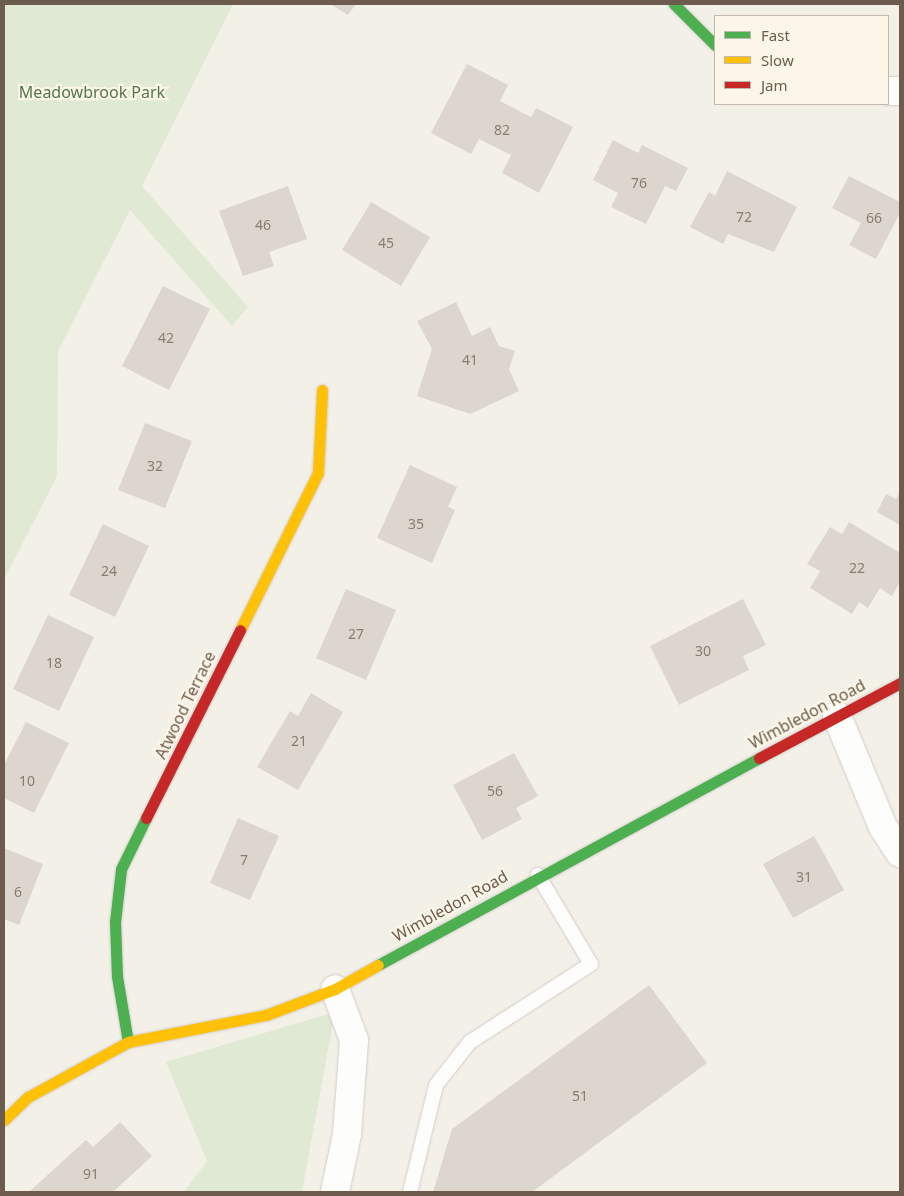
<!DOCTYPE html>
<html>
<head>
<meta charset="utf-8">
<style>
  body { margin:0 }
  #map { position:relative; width:904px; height:1196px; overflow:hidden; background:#f3f0e8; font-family:"Noto Sans",sans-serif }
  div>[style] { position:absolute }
  .green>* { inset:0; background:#dfe9d4 }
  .building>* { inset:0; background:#dcd6ce }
  .roads { filter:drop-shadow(0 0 1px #d2cdc7) drop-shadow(0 0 1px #d2cdc7) }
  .lane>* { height:14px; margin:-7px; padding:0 7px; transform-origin:7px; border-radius:7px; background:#fdfdfc }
  .street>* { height:28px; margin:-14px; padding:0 14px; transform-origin:14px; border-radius:14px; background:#fdfdfc }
  .fast>* { height:11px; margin:-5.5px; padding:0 5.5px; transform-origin:5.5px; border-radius:5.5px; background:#4caf50 }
  .slow>* { height:11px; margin:-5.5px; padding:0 5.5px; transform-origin:5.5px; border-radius:5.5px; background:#ffc107 }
  .jam>* { height:11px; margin:-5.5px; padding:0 5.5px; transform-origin:5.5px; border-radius:5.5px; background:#c62828 }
  span { translate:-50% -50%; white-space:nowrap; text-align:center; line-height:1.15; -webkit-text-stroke:4.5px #fcf6e8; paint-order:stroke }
  .number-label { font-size:14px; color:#8b7c70 }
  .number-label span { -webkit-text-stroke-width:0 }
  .park-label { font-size:16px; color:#54774a }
  .street-label { font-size:16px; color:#6d5b4d }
  .frame { position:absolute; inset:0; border:5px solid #6d5b4d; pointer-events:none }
  .legend { position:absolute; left:714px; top:15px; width:175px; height:90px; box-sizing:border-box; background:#fcf6e8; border:1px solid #c3b8aa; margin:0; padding:6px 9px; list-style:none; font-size:15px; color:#6d5b4d }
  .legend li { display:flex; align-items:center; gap:10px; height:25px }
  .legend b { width:25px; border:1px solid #c3b8aa }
</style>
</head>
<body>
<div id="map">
  <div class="green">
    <div style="clip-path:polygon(4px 4px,233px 4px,142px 186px,248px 307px,232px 326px,130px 210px,58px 351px,57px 476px,4px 580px)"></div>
    <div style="clip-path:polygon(335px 1012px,302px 1192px,184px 1192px,207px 1161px,166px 1062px)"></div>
  </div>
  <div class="building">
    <div style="clip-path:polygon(330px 4px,356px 4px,348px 15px)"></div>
    <div style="clip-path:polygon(467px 64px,508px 85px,500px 101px,531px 117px,536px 108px,573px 127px,539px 193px,502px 173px,511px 155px,479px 139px,471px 154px,431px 133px)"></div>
    <div style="clip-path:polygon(613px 140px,638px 153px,642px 145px,688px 168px,676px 191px,665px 186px,646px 224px,611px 207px,618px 193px,593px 180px)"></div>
    <div style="clip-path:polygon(727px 171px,797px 207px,774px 252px,728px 234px,723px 244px,690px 227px,709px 192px,715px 196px)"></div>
    <div style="clip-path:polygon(849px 176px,900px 202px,900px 213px,876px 259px,849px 245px,861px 223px,832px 208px)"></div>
    <div style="clip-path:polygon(288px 186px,307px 239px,269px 252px,274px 266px,243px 276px,219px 211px)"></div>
    <div style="clip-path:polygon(371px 202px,430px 237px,401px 286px,342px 250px)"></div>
    <div style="clip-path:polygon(163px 286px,210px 309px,169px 390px,122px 366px)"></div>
    <div style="clip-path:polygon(456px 302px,472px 336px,490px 327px,499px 346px,515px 351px,509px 369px,519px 391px,470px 414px,417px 396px,432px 349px,417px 321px)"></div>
    <div style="clip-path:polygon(145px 423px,192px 441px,165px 508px,118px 490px)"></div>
    <div style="clip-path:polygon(410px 465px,457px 487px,448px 507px,455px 510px,432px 563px,377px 538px)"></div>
    <div style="clip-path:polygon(900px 492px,900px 525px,877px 512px,886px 494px,896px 499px)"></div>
    <div style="clip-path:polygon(849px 522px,900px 553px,900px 582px,892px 596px,880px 588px,868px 608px,859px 602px,852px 614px,810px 588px,820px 571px,807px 564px,830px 527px,842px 534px)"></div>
    <div style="clip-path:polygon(103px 524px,149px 546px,115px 617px,69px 595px)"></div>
    <div style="clip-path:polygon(346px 589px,396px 610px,366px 680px,316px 658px)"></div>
    <div style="clip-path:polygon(743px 599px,766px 645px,743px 656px,749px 670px,679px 705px,650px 646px)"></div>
    <div style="clip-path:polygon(48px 615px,94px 637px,59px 711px,13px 689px)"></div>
    <div style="clip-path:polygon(311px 693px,343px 712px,298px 790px,257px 767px,290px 711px,298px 716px)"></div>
    <div style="clip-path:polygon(26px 722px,69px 743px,34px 813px,4px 798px,4px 765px)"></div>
    <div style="clip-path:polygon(514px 753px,538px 796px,516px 808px,522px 819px,482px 840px,453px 785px)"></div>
    <div style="clip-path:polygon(238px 818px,279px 836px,250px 900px,210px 883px)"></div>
    <div style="clip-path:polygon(814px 836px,844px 890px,793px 918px,763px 864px)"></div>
    <div style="clip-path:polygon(4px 848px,43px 864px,19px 925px,4px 919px)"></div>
    <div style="clip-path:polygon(649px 985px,707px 1063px,532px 1192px,433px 1192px,452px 1129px)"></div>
    <div style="clip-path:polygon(120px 1122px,152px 1156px,113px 1192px,29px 1192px,86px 1140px,93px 1147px)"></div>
  </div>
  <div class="roads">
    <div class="lane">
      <div style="left:410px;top:1192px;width:110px;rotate:-76.3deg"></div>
      <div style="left:436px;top:1085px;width:55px;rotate:-51.7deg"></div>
      <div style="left:470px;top:1042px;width:144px;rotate:-32.8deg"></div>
      <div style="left:591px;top:964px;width:104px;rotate:-120.8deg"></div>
    </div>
    <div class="street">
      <div style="left:888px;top:91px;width:12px"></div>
      <div style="left:837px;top:716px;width:120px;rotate:67.5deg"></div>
      <div style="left:883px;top:827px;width:31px;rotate:57deg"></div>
      <div style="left:335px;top:1192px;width:59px;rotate:-78.3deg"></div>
      <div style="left:347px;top:1134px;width:94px;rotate:-85.7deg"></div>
      <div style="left:354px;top:1040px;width:54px;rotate:-110.4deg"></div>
    </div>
    <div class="fast">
      <div style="left:674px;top:4px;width:58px;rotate:45deg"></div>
      <div style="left:378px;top:965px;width:434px;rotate:-28.5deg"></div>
      <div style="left:128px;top:1042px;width:67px;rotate:-99.5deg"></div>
      <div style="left:117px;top:976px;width:54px;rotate:-92.1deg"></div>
      <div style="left:115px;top:922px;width:53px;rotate:-83.5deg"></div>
      <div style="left:121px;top:869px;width:57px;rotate:-63.9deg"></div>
    </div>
    <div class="slow">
      <div style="left:240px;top:630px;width:175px;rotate:-63.6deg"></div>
      <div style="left:318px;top:473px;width:83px;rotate:-87.2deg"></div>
      <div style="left:4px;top:1120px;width:33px;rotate:-44deg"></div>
      <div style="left:28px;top:1097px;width:114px;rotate:-28.8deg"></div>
      <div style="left:128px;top:1042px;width:141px;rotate:-11.1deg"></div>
      <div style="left:266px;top:1015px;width:74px;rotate:-20.6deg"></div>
      <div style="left:335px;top:989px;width:49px;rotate:-29.2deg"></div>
    </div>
    <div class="jam">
      <div style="left:759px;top:758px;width:160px;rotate:-28deg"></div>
      <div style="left:146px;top:818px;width:210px;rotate:-63.4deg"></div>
    </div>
  </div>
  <div class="number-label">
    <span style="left:502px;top:130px">82</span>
    <span style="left:639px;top:183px">76</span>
    <span style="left:744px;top:217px">72</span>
    <span style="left:874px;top:218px">66</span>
    <span style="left:263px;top:225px">46</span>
    <span style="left:386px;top:243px">45</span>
    <span style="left:166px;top:338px">42</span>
    <span style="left:470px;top:360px">41</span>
    <span style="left:155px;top:466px">32</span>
    <span style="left:416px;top:524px">35</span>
    <span style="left:857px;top:568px">22</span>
    <span style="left:109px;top:571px">24</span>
    <span style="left:356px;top:634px">27</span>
    <span style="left:703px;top:651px">30</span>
    <span style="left:54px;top:663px">18</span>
    <span style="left:299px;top:741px">21</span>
    <span style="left:27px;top:781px">10</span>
    <span style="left:495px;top:791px">56</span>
    <span style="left:244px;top:860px">7</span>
    <span style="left:804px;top:877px">31</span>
    <span style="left:18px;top:892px">6</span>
    <span style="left:580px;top:1096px">51</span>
    <span style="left:91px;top:1174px">91</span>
  </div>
  <div class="park-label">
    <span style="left:92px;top:92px">Meadowbrook Park</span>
  </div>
  <div class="street-label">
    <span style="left:185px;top:705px;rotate:-64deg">Atwood Terrace</span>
    <span style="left:807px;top:714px;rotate:-28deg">Wimbledon Road</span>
    <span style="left:450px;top:906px;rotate:-29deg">Wimbledon Road</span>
  </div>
  <div class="frame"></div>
  <ul class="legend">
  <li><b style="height:6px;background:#4caf50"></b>Fast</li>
  <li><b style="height:6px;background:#ffc107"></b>Slow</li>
  <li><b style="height:6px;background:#c62828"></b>Jam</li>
  </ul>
</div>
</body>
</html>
